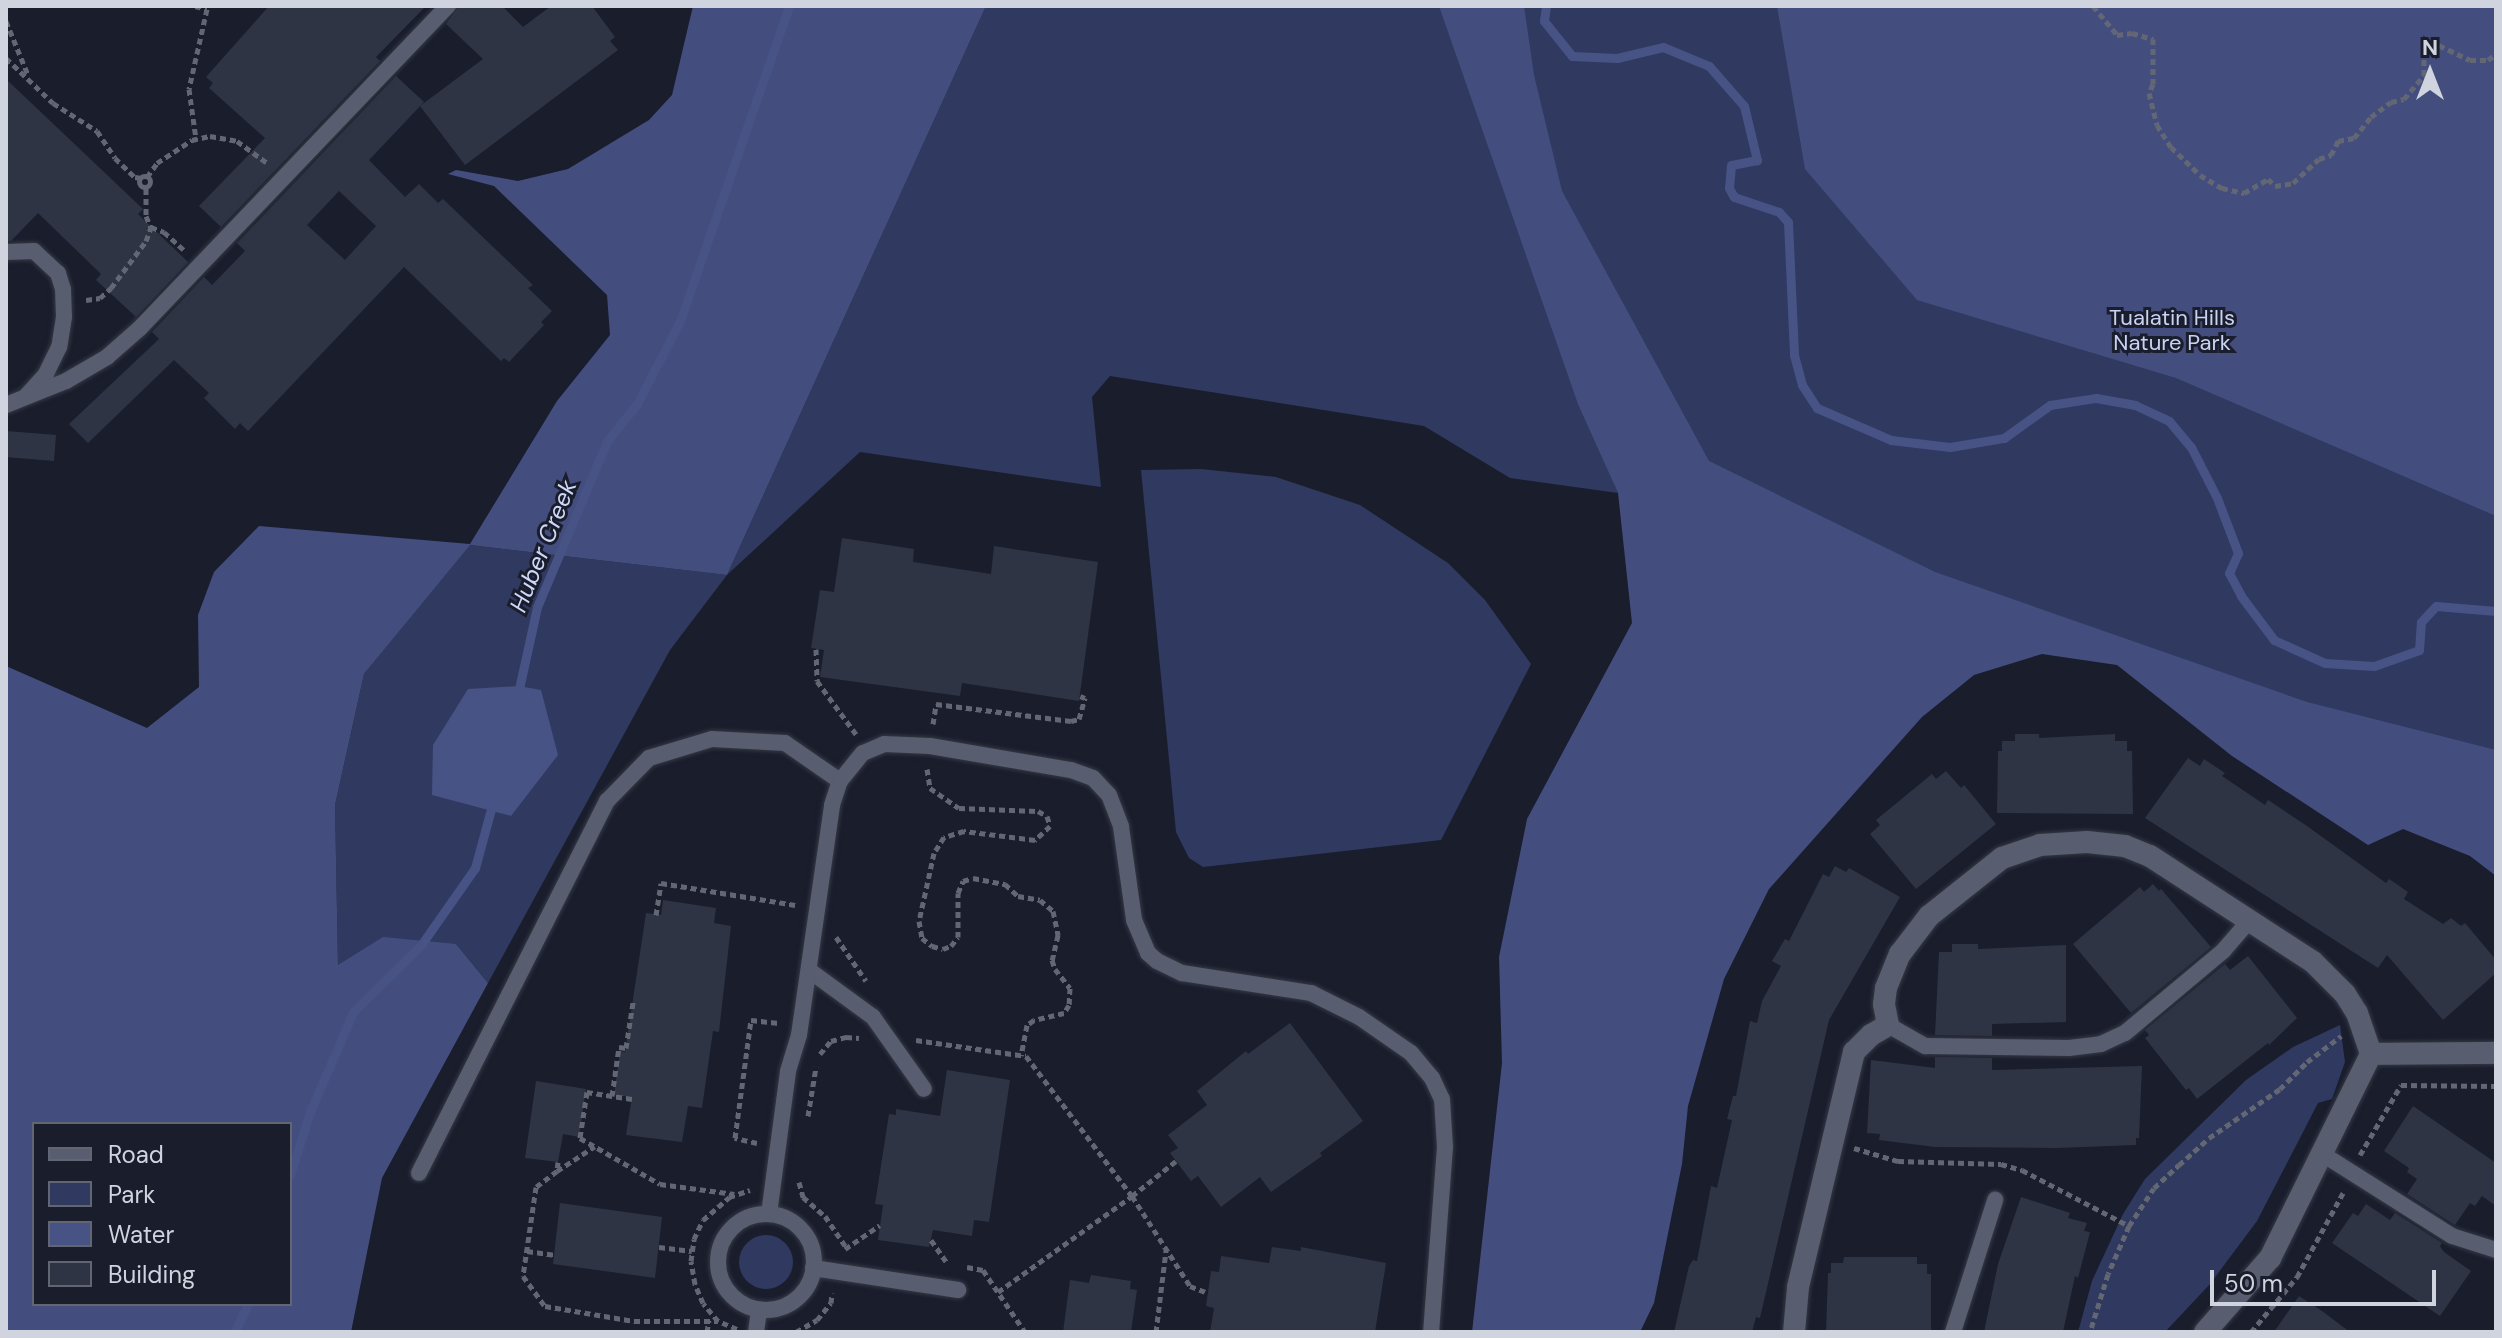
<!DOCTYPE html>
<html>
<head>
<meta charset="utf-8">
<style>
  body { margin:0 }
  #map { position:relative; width:2502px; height:1338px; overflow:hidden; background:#191d2c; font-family:"DM Sans",sans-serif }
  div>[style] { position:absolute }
  .green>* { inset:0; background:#303960 }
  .round { border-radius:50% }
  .forest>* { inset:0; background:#434e7f }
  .water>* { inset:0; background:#485385 }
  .stream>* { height:9px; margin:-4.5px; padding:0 4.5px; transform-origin:4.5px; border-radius:4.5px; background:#485385 }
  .building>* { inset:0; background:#2f3445 }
  .path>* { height:5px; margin-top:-2.5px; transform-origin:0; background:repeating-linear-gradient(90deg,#636774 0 6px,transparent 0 10px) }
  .path>.ring { margin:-2.5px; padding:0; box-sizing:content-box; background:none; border:5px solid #636774; border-radius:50% }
  .roads { filter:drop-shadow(0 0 2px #363844) drop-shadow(0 0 2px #363844) }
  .service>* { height:16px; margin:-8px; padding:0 8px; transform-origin:8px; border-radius:8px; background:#585d6f }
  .service>.ring { margin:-8px; padding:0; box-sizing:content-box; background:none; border:16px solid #585d6f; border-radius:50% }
  .minor>* { height:22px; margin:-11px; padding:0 11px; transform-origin:11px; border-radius:11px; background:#585d6f }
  span { translate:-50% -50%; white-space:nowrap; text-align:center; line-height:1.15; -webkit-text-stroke:6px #191d2c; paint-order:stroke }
  .park-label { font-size:22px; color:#c9d2f2 }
  .water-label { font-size:24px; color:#cfd8f8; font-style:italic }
  .frame { position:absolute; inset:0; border:8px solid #d0d4de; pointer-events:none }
  .legend { position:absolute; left:32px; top:1122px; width:260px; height:184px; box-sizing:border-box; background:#191d2c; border:2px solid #626673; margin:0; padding:10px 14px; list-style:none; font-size:24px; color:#d0d4de }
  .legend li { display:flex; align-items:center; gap:16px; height:40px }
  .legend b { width:40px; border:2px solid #626673 }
  .north { position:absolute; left:2390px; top:32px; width:80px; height:80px; -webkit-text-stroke:6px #191d2c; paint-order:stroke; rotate:0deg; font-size:22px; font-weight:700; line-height:32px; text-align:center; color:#d0d4de }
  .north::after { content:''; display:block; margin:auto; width:28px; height:36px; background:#d0d4de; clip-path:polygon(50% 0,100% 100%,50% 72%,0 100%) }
  .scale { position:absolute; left:2210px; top:1270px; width:226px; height:36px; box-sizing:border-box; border:4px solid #d0d4de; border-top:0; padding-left:10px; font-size:24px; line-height:28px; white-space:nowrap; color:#d0d4de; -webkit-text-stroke:6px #191d2c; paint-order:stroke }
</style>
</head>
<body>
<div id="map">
  <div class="green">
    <div style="clip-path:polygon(evenodd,986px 6px,2496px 6px,2496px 848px,1580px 405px,1618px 493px,1510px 478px,1424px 426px,1110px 376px,1092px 397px,1101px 487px,860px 452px,727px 575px,670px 650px,488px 983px,456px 944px,338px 965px,335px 805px,364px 674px,469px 545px,727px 575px,986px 6px,433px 745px,511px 816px,492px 810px,433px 745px)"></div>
    <div style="clip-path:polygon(1201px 469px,1276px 477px,1360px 505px,1448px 563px,1485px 600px,1531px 664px,1441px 840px,1203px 867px,1189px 858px,1176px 832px,1141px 470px)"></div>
    <div style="clip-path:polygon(2340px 1025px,2345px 1062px,2332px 1099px,2318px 1103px,2257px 1221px,2210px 1284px,2165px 1332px,2078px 1332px,2092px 1281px,2123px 1214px,2145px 1179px,2246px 1080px,2293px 1047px)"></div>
    <div class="round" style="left:739px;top:1235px;width:54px;height:54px"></div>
  </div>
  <div class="forest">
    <div style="clip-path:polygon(evenodd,693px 6px,986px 6px,727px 575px,470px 545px,364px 674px,335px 805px,338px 965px,383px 937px,456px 944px,488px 983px,382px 1178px,351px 1332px,6px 1332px,6px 666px,147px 728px,199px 687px,198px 615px,214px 572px,259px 526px,470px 544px,557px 401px,610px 335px,607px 295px,494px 186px,448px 174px,456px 170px,518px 181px,568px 169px,649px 120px,672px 95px,693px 6px,34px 1124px,290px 1124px,290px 1304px,34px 1304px,34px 1124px)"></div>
    <div style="clip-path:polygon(1439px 6px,1524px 6px,1534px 75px,1562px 191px,1709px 461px,1935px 572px,2307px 702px,2496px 750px,2496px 876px,2470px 856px,2403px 829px,2368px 845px,2232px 756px,2117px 665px,2042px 654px,1974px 675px,1922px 717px,1769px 889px,1724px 979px,1688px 1106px,1682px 1164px,1654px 1303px,1640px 1332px,1472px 1332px,1502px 1063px,1499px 957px,1527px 819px,1632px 623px,1618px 493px,1578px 404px)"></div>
    <div style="clip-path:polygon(1777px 6px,2496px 6px,2496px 516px,2176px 378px,1917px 300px,1805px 169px)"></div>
  </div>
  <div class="water">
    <div style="clip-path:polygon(519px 686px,541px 690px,558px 755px,511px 816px,432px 795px,433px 745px,468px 689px)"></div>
  </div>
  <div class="stream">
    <div style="left:1546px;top:6px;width:15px;rotate:98deg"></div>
    <div style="left:1544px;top:21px;width:45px;rotate:51.3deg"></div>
    <div style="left:1572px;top:56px;width:45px;rotate:2.5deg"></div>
    <div style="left:1617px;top:58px;width:47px;rotate:-13.4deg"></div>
    <div style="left:1663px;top:47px;width:50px;rotate:22.4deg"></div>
    <div style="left:1709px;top:66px;width:53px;rotate:48.8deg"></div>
    <div style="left:1744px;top:106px;width:56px;rotate:76.5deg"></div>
    <div style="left:1757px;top:160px;width:26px;rotate:169deg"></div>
    <div style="left:1731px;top:165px;width:23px;rotate:95deg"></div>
    <div style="left:1729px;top:188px;width:10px;rotate:61deg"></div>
    <div style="left:1734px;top:197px;width:47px;rotate:18.4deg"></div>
    <div style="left:1779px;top:212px;width:13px;rotate:48deg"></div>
    <div style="left:1788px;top:222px;width:133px;rotate:87.4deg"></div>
    <div style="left:1794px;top:355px;width:31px;rotate:75deg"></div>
    <div style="left:1802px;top:385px;width:27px;rotate:57deg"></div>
    <div style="left:1817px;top:408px;width:81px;rotate:23.4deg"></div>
    <div style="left:1891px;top:440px;width:59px;rotate:6.8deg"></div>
    <div style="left:1950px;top:447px;width:55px;rotate:-9.5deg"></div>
    <div style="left:2004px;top:438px;width:57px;rotate:-35.7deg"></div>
    <div style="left:2050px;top:405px;width:47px;rotate:-8.7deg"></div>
    <div style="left:2096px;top:398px;width:40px;rotate:10deg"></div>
    <div style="left:2135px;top:405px;width:38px;rotate:25deg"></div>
    <div style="left:2169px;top:421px;width:34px;rotate:50deg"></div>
    <div style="left:2191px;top:447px;width:57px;rotate:63deg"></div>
    <div style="left:2217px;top:498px;width:59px;rotate:69.1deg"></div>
    <div style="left:2238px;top:553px;width:22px;rotate:114deg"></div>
    <div style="left:2229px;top:573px;width:26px;rotate:62deg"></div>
    <div style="left:2241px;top:596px;width:55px;rotate:53.1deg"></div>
    <div style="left:2274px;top:640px;width:56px;rotate:24.3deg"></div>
    <div style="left:2325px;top:663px;width:49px;rotate:3.5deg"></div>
    <div style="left:2374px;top:666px;width:48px;rotate:-19.6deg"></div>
    <div style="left:2419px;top:650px;width:28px;rotate:-86deg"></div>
    <div style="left:2421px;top:622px;width:22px;rotate:-47deg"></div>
    <div style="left:2436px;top:606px;width:60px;rotate:4.8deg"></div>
    <div style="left:517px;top:698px;width:93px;rotate:-77.6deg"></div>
    <div style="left:537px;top:607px;width:180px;rotate:-67.1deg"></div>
    <div style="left:607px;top:441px;width:48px;rotate:-51deg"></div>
    <div style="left:637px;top:404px;width:93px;rotate:-62.6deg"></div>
    <div style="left:680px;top:321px;width:333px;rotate:-70.9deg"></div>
    <div style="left:290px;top:1175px;width:66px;rotate:-72.4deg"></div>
    <div style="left:310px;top:1112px;width:109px;rotate:-66.7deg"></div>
    <div style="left:353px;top:1012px;width:95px;rotate:-44.6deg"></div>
    <div style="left:421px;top:945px;width:94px;rotate:-55deg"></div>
    <div style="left:475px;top:868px;width:73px;rotate:-74.8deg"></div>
    <div style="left:234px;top:1332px;width:31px;rotate:-63deg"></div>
  </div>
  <div class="building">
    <div style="clip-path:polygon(269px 6px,426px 6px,376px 57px,380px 61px,221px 227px,199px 206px,265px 138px,209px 88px,213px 83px,206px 77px)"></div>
    <div style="clip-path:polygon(459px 6px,502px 6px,523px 27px,551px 6px,592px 6px,615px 37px,610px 41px,618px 50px,465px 165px,420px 106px,483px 59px,446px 24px)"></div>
    <div style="clip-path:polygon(evenodd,396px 76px,424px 102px,369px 160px,405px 197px,419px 184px,438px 203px,443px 199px,533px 285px,528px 288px,552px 311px,541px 322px,544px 325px,509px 362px,504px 358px,501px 361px,404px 267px,248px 431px,240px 423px,235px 429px,204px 398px,209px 393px,174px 360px,88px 443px,69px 424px,159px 339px,152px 332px,204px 277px,212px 285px,245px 251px,237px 243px,396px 76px,339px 191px,376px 226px,345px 260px,307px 225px,339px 191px)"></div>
    <div style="clip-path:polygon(6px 79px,143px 209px,138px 214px,188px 262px,136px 317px,96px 280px,101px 274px,38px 213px,11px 241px,6px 241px)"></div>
    <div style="clip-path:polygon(6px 431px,56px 435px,54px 461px,6px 457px)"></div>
    <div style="clip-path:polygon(842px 538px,914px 549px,913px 562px,991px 574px,994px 546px,1098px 562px,1079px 701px,962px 683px,960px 696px,820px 677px,824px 650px,811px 648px,820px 590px,834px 592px)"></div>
    <div style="clip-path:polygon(2015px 734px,2039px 734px,2039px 738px,2115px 734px,2115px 741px,2127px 741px,2127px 751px,2132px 751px,2133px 814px,1997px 813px,1998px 751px,2002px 751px,2002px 741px,2015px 741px)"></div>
    <div style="clip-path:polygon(2188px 758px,2200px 766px,2204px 759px,2225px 773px,2222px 776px,2265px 805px,2268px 800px,2307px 826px,2386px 883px,2389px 879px,2408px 892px,2404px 899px,2443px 924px,2451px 918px,2461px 926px,2465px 923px,2496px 960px,2496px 973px,2443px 1020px,2387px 955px,2378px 968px,2145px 818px)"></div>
    <div style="clip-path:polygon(1946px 771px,1961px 788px,1964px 785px,1996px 824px,1916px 889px,1870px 834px,1880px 825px,1876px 820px,1932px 774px,1936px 779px)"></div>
    <div style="clip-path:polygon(1835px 866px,1846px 872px,1849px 868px,1900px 897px,1829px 1020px,1760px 1318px,1756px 1317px,1752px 1332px,1674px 1332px,1689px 1266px,1693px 1260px,1697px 1261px,1711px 1186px,1717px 1188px,1732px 1120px,1727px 1119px,1733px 1096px,1736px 1096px,1750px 1021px,1757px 1023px,1762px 1001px,1781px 966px,1772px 961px,1785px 939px,1789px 941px,1823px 874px,1829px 877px)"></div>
    <div style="clip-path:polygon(2153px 884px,2159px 891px,2161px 889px,2211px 947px,2131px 1013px,2073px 944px,2140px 887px,2144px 892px)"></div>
    <div style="clip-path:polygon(663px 900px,716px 908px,714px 923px,731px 926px,719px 1032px,713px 1031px,702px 1108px,688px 1106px,682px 1142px,626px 1135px,632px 1097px,614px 1095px,620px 1051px,625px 1052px,646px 913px,661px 915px)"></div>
    <div style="clip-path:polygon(1952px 944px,1978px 944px,1978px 949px,2066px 945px,2066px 1022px,1992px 1024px,1992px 1036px,1935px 1035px,1939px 952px,1952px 952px)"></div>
    <div style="clip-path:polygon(2248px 956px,2297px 1018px,2269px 1045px,2268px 1043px,2197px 1099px,2189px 1088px,2186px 1090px,2145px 1038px,2149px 1035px,2145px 1030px,2225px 964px,2230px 970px)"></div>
    <div style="clip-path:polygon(1290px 1023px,1363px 1121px,1320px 1153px,1322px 1156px,1271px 1192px,1260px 1177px,1221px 1207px,1198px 1176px,1191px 1181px,1170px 1153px,1178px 1148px,1168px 1135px,1207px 1105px,1197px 1091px,1246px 1051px,1248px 1054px)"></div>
    <div style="clip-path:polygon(1935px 1057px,1992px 1058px,1992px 1070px,2142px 1066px,2139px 1138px,2136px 1138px,2136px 1145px,2057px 1148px,1935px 1147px,1879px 1140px,1880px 1134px,1867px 1133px,1871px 1060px,1935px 1068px)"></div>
    <div style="clip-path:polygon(947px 1070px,1010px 1080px,989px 1222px,974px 1220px,972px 1236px,933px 1230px,929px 1247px,878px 1240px,883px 1205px,875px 1204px,889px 1114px,896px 1115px,896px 1109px,940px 1116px)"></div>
    <div style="clip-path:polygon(536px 1081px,586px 1089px,579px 1137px,563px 1134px,558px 1162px,525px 1158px)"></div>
    <div style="clip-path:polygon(2413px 1106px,2496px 1163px,2496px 1206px,2482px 1196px,2475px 1206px,2470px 1203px,2455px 1225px,2407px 1194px,2417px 1179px,2407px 1172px,2409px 1168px,2384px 1151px)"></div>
    <div style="clip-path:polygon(2021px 1197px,2070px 1213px,2068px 1218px,2087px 1223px,2084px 1231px,2090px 1232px,2078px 1278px,2075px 1276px,2063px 1332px,1984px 1332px,1998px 1264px)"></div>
    <div style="clip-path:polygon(560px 1203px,662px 1217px,655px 1278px,553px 1264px)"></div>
    <div style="clip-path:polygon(2366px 1204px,2390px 1220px,2395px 1213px,2442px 1243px,2440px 1246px,2444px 1252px,2471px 1271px,2440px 1316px,2332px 1243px,2353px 1213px,2358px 1216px)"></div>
    <div style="clip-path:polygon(1272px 1247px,1301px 1251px,1301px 1247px,1386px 1263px,1375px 1332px,1210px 1332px,1214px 1308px,1206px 1306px,1211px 1271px,1219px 1272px,1221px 1256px,1269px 1263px)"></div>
    <div style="clip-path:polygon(1844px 1257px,1917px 1257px,1917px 1264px,1927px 1264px,1927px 1274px,1931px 1274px,1931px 1332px,1826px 1332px,1828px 1273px,1831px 1273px,1831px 1263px,1843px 1263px)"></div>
    <div style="clip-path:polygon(1091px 1275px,1131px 1281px,1130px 1289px,1137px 1290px,1131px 1332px,1063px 1332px,1070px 1280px,1089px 1283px)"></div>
    <div style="clip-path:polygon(2299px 1296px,2322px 1311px,2350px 1332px,2274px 1332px)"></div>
  </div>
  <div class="path">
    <div style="left:195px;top:6px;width:12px;rotate:14deg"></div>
    <div style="left:207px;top:9px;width:82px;rotate:102.7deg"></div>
    <div style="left:189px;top:89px;width:50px;rotate:82deg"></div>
    <div style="left:2093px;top:6px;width:38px;rotate:50deg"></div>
    <div style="left:2117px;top:35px;width:15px;rotate:-8deg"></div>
    <div style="left:2132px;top:33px;width:22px;rotate:16deg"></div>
    <div style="left:2153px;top:39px;width:45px;rotate:90deg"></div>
    <div style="left:2153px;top:84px;width:10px;rotate:114deg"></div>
    <div style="left:2149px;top:93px;width:33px;rotate:76deg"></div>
    <div style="left:2157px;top:125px;width:26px;rotate:58deg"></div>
    <div style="left:2171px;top:147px;width:40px;rotate:44deg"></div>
    <div style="left:2200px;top:175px;width:26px;rotate:31deg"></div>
    <div style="left:2222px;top:188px;width:23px;rotate:13deg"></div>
    <div style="left:2244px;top:193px;width:28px;rotate:-30deg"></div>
    <div style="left:2268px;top:179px;width:10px;rotate:45deg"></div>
    <div style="left:2275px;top:186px;width:18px;rotate:-9deg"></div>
    <div style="left:2293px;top:183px;width:35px;rotate:-43deg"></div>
    <div style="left:2319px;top:159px;width:13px;rotate:-18deg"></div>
    <div style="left:2331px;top:155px;width:16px;rotate:-63deg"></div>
    <div style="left:2338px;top:141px;width:16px;rotate:-11deg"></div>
    <div style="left:2354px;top:138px;width:27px;rotate:-51deg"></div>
    <div style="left:2371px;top:117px;width:25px;rotate:-37deg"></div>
    <div style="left:2391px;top:102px;width:13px;rotate:-13deg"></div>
    <div style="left:2404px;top:99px;width:31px;rotate:-50deg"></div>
    <div style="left:2424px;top:75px;width:23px;rotate:-90deg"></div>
    <div style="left:2424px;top:52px;width:13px;rotate:-61deg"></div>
    <div style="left:2430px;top:41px;width:44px;rotate:25.4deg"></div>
    <div style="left:2470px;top:60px;width:18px"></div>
    <div style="left:2488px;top:60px;width:10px;rotate:-37deg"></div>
    <div style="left:6px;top:21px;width:58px;rotate:67.8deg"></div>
    <div style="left:6px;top:58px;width:65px;rotate:43.8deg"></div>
    <div style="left:53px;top:103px;width:52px;rotate:32.5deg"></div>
    <div style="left:97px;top:131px;width:32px;rotate:56deg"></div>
    <div style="left:115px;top:158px;width:28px;rotate:44deg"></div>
    <div style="left:135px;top:177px;width:7px;rotate:8deg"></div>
    <div class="ring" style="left:139.5px;top:176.5px;width:6px;height:6px"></div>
    <div style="left:147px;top:177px;width:17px;rotate:-54deg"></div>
    <div style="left:157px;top:163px;width:42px;rotate:-33.3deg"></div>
    <div style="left:192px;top:140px;width:18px;rotate:-13deg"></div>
    <div style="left:210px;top:136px;width:27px;rotate:10deg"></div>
    <div style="left:237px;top:141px;width:37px;rotate:36deg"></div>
    <div style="left:146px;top:188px;width:28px;rotate:90deg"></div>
    <div style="left:146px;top:216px;width:12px;rotate:66deg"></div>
    <div style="left:151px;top:227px;width:14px;rotate:21deg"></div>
    <div style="left:164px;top:232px;width:28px;rotate:42deg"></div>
    <div style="left:86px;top:300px;width:14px;rotate:-8deg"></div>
    <div style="left:100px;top:298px;width:15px;rotate:-42deg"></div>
    <div style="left:111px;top:288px;width:59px;rotate:-53.3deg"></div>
    <div style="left:146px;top:241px;width:15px;rotate:-70deg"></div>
    <div style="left:816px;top:649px;width:32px;rotate:88deg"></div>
    <div style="left:817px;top:681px;width:66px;rotate:53.7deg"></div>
    <div style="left:933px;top:724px;width:20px;rotate:-81deg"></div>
    <div style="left:936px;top:704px;width:136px;rotate:7.2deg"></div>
    <div style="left:1071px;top:721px;width:8px;rotate:-14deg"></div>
    <div style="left:1079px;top:719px;width:22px;rotate:-74deg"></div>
    <div style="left:1085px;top:698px;width:5px;rotate:-158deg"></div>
    <div style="left:927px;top:769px;width:19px;rotate:81deg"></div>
    <div style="left:930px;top:788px;width:35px;rotate:35deg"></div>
    <div style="left:959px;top:808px;width:79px;rotate:2.2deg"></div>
    <div style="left:1038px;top:811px;width:10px;rotate:29deg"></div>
    <div style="left:1047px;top:816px;width:10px;rotate:73deg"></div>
    <div style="left:1050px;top:826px;width:21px;rotate:137deg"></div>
    <div style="left:1035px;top:840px;width:72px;rotate:-172.8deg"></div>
    <div style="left:964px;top:831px;width:21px;rotate:163deg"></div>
    <div style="left:944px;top:837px;width:19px;rotate:122deg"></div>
    <div style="left:934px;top:853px;width:70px;rotate:102.4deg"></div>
    <div style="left:919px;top:921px;width:17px;rotate:80deg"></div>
    <div style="left:922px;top:938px;width:13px;rotate:39deg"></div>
    <div style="left:932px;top:946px;width:11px;rotate:15deg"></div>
    <div style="left:943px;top:949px;width:9px;rotate:-21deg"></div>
    <div style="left:951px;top:946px;width:11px;rotate:-52deg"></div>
    <div style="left:958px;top:937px;width:44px;rotate:-90deg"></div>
    <div style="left:958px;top:893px;width:13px;rotate:-67deg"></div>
    <div style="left:963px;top:881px;width:10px;rotate:-17deg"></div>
    <div style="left:973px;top:878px;width:33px;rotate:11deg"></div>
    <div style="left:1005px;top:884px;width:18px;rotate:43deg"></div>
    <div style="left:1018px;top:896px;width:22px;rotate:10deg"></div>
    <div style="left:1040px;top:900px;width:17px;rotate:40deg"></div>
    <div style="left:1053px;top:911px;width:25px;rotate:78deg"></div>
    <div style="left:1058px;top:935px;width:26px;rotate:103deg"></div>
    <div style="left:1052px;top:960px;width:9px;rotate:72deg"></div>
    <div style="left:1055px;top:969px;width:24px;rotate:52deg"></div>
    <div style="left:1070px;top:988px;width:17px;rotate:93deg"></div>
    <div style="left:1069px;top:1005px;width:9px;rotate:122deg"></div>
    <div style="left:1064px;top:1013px;width:31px;rotate:167deg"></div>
    <div style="left:1034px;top:1020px;width:9px;rotate:144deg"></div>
    <div style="left:1027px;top:1025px;width:31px;rotate:101deg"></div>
    <div style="left:656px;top:915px;width:32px;rotate:-81deg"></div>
    <div style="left:661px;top:883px;width:136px;rotate:9.3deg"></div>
    <div style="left:836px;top:937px;width:53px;rotate:55.7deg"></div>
    <div style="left:916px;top:1040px;width:111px;rotate:8.3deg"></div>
    <div style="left:1026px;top:1056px;width:176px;rotate:52.9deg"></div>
    <div style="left:1132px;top:1196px;width:56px;rotate:-38.5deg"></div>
    <div style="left:820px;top:1054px;width:17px;rotate:-50deg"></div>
    <div style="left:831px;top:1041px;width:16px;rotate:-15deg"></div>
    <div style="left:846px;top:1037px;width:13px;rotate:4deg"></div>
    <div style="left:612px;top:1096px;width:49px;rotate:-81.9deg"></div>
    <div style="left:619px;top:1047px;width:7px;rotate:8deg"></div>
    <div style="left:626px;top:1048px;width:47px;rotate:-81.3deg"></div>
    <div style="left:632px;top:1099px;width:46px;rotate:-171.2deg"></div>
    <div style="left:587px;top:1092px;width:47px;rotate:98.7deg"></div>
    <div style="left:580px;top:1138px;width:92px;rotate:29.9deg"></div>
    <div style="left:660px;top:1184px;width:75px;rotate:7.7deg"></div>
    <div style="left:808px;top:1116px;width:50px;rotate:-80.7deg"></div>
    <div style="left:757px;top:1143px;width:23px;rotate:-167deg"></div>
    <div style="left:735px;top:1138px;width:119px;rotate:-82.3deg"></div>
    <div style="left:751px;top:1020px;width:28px;rotate:6deg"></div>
    <div style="left:1854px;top:1148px;width:46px;rotate:16.5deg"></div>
    <div style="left:1898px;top:1161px;width:103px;rotate:1.7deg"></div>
    <div style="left:2001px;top:1164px;width:22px;rotate:16deg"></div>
    <div style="left:2022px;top:1170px;width:121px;rotate:27.6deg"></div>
    <div style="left:2129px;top:1226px;width:52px;rotate:113.6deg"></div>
    <div style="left:2108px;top:1274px;width:61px;rotate:107.2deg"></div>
    <div style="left:2360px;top:1155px;width:81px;rotate:-59.6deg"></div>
    <div style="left:2401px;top:1085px;width:95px;rotate:0.6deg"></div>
    <div style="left:558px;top:1162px;width:9px;rotate:96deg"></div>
    <div style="left:557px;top:1171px;width:45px;rotate:-33.3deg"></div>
    <div style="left:557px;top:1171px;width:26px;rotate:143deg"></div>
    <div style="left:536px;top:1187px;width:90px;rotate:98.3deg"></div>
    <div style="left:523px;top:1276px;width:37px;rotate:54deg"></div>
    <div style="left:545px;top:1306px;width:90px;rotate:9.6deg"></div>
    <div style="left:634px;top:1321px;width:84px"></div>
    <div style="left:799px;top:1182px;width:16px;rotate:75deg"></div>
    <div style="left:803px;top:1197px;width:29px;rotate:41deg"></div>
    <div style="left:825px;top:1216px;width:40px;rotate:56deg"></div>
    <div style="left:2129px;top:1226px;width:45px;rotate:-56.7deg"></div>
    <div style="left:2154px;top:1188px;width:34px;rotate:-43deg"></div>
    <div style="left:2179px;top:1165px;width:40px;rotate:-42deg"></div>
    <div style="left:2209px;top:1138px;width:86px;rotate:-34.6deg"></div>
    <div style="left:2280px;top:1089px;width:38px;rotate:-45deg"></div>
    <div style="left:2307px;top:1062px;width:43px;rotate:-37.4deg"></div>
    <div style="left:931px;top:1240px;width:29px;rotate:55deg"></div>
    <div style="left:659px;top:1247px;width:33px;rotate:7deg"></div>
    <div style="left:845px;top:1249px;width:42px;rotate:-34.4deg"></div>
    <div style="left:527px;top:1251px;width:27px;rotate:8deg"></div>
    <div style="left:967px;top:1267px;width:16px;rotate:11deg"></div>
    <div style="left:983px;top:1270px;width:75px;rotate:55.9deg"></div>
    <div style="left:998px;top:1292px;width:165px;rotate:-35.6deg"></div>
    <div style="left:1132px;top:1196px;width:107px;rotate:57.2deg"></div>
    <div style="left:1190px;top:1286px;width:19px;rotate:21deg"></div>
    <div style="left:737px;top:1329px;width:21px;rotate:-157deg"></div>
    <div style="left:718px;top:1321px;width:23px;rotate:-130deg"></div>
    <div style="left:703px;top:1303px;width:21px;rotate:-113deg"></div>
    <div style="left:695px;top:1284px;width:23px;rotate:-100deg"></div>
    <div style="left:691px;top:1261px;width:22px;rotate:-82deg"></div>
    <div style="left:694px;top:1239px;width:21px;rotate:-65deg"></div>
    <div style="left:703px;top:1220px;width:35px;rotate:-41deg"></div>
    <div style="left:729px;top:1197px;width:22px;rotate:-18deg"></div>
    <div style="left:707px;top:1332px;width:12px;rotate:-81deg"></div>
    <div style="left:796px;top:1332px;width:24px;rotate:-30deg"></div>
    <div style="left:817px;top:1320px;width:22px;rotate:-51deg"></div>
    <div style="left:831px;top:1303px;width:10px;rotate:-84deg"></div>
    <div style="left:1156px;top:1332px;width:83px;rotate:-83deg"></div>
    <div style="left:2251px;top:1332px;width:72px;rotate:-50.1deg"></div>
    <div style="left:2297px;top:1277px;width:96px;rotate:-61.3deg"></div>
  </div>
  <div class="roads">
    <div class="service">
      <div style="left:6px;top:252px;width:28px;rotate:-2deg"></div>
      <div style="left:34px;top:251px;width:33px;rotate:43deg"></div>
      <div style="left:58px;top:273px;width:17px;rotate:73deg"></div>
      <div style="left:63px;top:289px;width:28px;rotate:88deg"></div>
      <div style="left:64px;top:317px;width:30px;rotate:99deg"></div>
      <div style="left:59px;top:347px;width:30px;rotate:116deg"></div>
      <div style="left:46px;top:374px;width:30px;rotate:132deg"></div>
      <div style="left:6px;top:405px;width:65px;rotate:-21.8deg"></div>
      <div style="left:66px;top:381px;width:48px;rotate:-30.3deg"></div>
      <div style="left:107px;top:357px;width:44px;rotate:-41.3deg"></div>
      <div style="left:140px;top:328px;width:446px;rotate:-46.3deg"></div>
      <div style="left:810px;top:971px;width:78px;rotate:36.1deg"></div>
      <div style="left:873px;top:1017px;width:88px;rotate:54.7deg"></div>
      <div style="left:1888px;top:1025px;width:43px;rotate:29.6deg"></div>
      <div style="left:1925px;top:1046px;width:144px;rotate:0.8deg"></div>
      <div style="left:2069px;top:1048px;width:32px;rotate:-7deg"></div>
      <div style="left:2101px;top:1044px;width:26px;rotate:-25deg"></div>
      <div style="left:2125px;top:1033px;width:128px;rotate:-39.9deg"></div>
      <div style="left:2223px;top:951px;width:40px;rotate:-49deg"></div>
      <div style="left:2324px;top:1155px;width:151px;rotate:32.3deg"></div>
      <div style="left:2452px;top:1236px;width:46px;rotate:17.7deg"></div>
      <div style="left:419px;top:1173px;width:417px;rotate:-63.2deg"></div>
      <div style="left:607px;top:801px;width:60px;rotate:-45.7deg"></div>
      <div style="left:649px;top:758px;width:66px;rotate:-16.8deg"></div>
      <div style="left:712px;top:739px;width:73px;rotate:3.1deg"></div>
      <div style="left:785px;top:743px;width:67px;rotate:34.6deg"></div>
      <div class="ring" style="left:718px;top:1214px;width:80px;height:80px"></div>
      <div style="left:769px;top:1214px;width:144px;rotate:-82.4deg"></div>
      <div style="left:788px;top:1071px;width:38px;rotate:-73deg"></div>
      <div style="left:799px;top:1035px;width:232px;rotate:-81.8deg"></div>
      <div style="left:832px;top:805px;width:25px;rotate:-72deg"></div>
      <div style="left:840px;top:781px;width:36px;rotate:-51deg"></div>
      <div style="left:863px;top:753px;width:23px;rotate:-23deg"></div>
      <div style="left:884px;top:744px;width:46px;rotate:2.5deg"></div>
      <div style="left:930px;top:746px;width:143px;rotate:9.7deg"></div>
      <div style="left:1071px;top:770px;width:23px;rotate:20deg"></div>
      <div style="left:1093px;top:778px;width:23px;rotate:47deg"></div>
      <div style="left:1109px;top:795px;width:34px;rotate:69deg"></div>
      <div style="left:1121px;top:827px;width:94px;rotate:82deg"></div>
      <div style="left:1134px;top:920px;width:36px;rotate:67deg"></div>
      <div style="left:1148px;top:953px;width:12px;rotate:42deg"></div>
      <div style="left:1157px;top:961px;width:28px;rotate:26deg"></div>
      <div style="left:1182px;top:973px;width:131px;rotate:8.8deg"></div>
      <div style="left:1311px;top:993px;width:54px;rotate:26.6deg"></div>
      <div style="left:1359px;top:1017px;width:63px;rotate:34.7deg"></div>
      <div style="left:1411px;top:1053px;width:33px;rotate:50deg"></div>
      <div style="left:1432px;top:1078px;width:23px;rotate:65deg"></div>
      <div style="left:1442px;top:1099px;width:48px;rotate:86.4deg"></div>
      <div style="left:1445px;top:1147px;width:186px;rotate:94.3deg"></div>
      <div style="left:813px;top:1268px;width:147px;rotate:8.6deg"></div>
      <div style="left:756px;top:1332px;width:22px;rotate:-82deg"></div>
      <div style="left:1953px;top:1332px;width:139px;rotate:-72.3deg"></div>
    </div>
    <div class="minor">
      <div style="left:2371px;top:1054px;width:125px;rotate:-0.5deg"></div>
      <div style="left:1794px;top:1332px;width:45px;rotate:-84.9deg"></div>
      <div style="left:1798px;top:1287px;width:242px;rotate:-76.6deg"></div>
      <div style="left:1854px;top:1052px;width:24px;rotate:-45deg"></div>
      <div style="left:1871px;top:1035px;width:20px;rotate:-30deg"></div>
      <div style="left:1888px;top:1025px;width:21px;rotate:-101deg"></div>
      <div style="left:1884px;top:1004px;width:16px;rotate:-83deg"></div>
      <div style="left:1886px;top:988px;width:37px;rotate:-68deg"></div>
      <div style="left:1900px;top:954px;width:48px;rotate:-52.7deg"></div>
      <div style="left:1929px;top:916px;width:93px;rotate:-38.5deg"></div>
      <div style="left:2002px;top:858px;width:40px;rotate:-18.9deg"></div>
      <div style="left:2040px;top:845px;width:47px;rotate:-3.7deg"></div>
      <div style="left:2087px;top:842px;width:38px;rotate:6deg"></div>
      <div style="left:2125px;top:846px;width:27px;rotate:22deg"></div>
      <div style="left:2150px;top:856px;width:194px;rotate:33deg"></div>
      <div style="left:2313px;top:962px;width:45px;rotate:45deg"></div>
      <div style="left:2345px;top:994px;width:22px;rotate:58deg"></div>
      <div style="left:2357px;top:1013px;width:43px;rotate:71.1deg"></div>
      <div style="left:2371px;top:1054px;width:228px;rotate:116.3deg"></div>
      <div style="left:2270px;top:1258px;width:98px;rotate:131.3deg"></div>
    </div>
  </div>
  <div class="park-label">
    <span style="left:2172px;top:330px">Tualatin Hills<br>Nature Park</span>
  </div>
  <div class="water-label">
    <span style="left:543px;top:546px;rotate:-68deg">Huber Creek</span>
  </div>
  <div class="frame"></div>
  <ul class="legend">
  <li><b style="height:10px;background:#585d6f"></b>Road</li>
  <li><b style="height:22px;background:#303960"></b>Park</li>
  <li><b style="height:22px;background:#485385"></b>Water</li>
  <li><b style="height:22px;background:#2f3445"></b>Building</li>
  </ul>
  <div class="north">N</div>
  <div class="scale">50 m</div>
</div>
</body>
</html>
